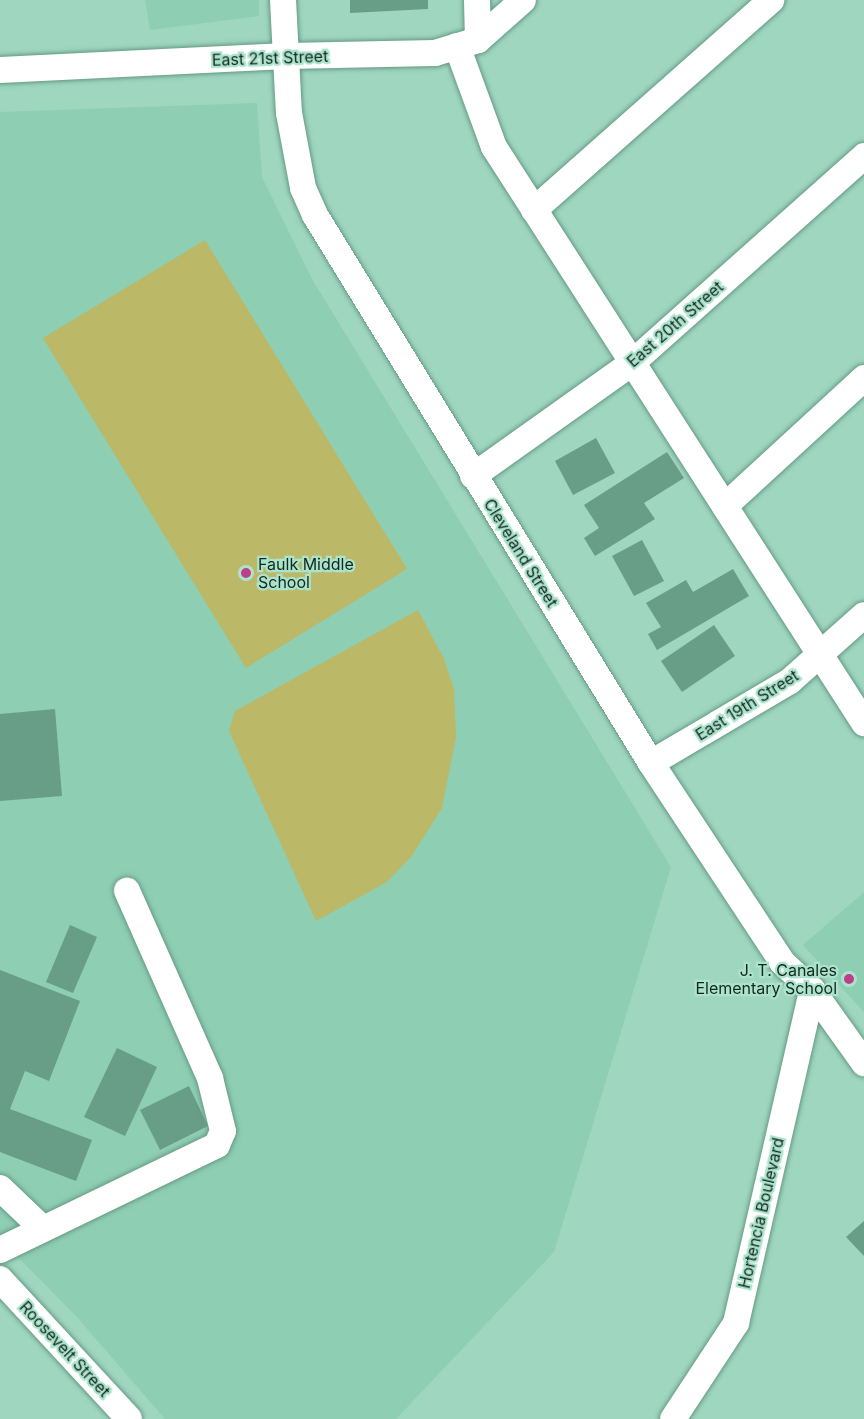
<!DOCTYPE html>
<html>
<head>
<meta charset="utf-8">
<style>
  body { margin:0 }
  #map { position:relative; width:864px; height:1419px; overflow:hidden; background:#9fd6bf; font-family:Inter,sans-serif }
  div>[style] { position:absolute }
  .built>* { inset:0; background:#8eceb3 }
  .green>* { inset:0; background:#bbb867 }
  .building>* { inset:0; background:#689d87 }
  .roads { filter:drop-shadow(0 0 2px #659a84) drop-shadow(0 0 2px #659a84) }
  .minor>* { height:26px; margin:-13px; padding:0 13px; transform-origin:13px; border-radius:13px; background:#fff }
  .dots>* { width:16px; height:16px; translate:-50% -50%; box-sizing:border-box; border:3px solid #ace3cc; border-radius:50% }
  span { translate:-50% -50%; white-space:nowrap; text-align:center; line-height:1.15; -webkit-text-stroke:4.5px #ace3cc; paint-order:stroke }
  .street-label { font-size:16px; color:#122820 }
  .poi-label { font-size:16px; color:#122820 }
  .left { translate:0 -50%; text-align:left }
  .right { translate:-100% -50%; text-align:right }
</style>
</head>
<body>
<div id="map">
  <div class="built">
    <div style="clip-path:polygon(145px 0,259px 0,259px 16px,150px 30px)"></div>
    <div style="clip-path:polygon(257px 103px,262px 177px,312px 279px,671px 867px,554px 1252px,396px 1419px,165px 1419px,76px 1316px,0 1239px,0 112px)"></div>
    <div style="clip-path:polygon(864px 892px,864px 1012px,803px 945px)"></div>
  </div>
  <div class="green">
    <div style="clip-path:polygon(205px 240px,407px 569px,246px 668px,43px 338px)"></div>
    <div style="clip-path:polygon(418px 610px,444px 659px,454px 689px,456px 737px,442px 808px,411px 857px,387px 882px,316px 921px,229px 731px,235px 711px)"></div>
  </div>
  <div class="building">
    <div style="clip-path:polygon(350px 0,428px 0,428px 9px,350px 13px)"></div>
    <div style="clip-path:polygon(596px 438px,615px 473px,573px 495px,555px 461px)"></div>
    <div style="clip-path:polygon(667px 452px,684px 478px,644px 503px,655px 519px,595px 556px,584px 538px,599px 528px,584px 505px)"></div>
    <div style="clip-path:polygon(642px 540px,664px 581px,634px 596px,612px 556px)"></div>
    <div style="clip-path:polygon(733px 569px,749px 596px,657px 650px,648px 634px,661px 627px,646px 603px,686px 580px,693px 592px)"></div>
    <div style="clip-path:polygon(714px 625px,735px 656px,682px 692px,661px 661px)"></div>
    <div style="clip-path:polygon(55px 709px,62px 796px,0 801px,0 714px)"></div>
    <div style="clip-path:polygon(70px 925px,97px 937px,73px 993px,46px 982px)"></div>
    <div style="clip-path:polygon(0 970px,80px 1001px,49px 1081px,25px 1071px,10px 1109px,92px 1140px,76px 1181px,0 1152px)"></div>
    <div style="clip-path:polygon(117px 1048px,157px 1067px,125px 1136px,84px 1117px)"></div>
    <div style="clip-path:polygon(189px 1086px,208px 1126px,160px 1150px,140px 1110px)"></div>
    <div style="clip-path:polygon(864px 1221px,864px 1256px,846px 1237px)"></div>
  </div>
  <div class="roads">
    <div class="minor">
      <div style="left:283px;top:0;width:113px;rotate:87deg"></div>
      <div style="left:289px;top:113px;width:76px;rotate:79.4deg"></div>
      <div style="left:303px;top:188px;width:30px;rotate:66deg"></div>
      <div style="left:315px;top:215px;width:643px;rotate:58.49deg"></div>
      <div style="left:651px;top:763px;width:238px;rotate:56.6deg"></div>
      <div style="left:782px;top:962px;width:41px;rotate:43deg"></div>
      <div style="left:812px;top:990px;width:90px;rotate:54.5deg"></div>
      <div style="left:477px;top:0;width:40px;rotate:88.6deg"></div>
      <div style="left:457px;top:46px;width:108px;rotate:69.9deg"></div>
      <div style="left:494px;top:147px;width:685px;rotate:57.28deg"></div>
      <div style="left:0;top:70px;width:286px;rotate:-2.8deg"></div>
      <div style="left:286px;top:56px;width:149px;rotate:-1.2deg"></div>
      <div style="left:435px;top:53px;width:45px;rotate:-16.8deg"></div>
      <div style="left:478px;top:40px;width:60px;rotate:-41.6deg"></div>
      <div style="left:534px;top:210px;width:317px;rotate:-41.5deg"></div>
      <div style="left:473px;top:476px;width:195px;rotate:-35.4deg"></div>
      <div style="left:632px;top:363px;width:311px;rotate:-41.7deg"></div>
      <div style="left:725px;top:506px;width:189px;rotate:-42.6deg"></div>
      <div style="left:651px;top:763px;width:161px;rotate:-30.5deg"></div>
      <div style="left:790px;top:681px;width:99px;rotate:-41.7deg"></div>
      <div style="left:0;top:1188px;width:59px;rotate:43.6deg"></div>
      <div style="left:0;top:1250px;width:241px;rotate:-25.8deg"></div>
      <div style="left:217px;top:1145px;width:15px;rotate:-67deg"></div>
      <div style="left:223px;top:1131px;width:55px;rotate:-103.8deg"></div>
      <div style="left:210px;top:1078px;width:205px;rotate:-113.9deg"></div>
      <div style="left:0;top:1279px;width:190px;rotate:47.3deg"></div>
      <div style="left:673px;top:1419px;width:115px;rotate:-56.7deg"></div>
      <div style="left:736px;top:1323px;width:342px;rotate:-77.1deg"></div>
    </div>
  </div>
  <div class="dots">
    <div style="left:246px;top:573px;background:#bd3e8b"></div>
    <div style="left:849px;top:979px;background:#bd3e8b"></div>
  </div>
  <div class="street-label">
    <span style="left:270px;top:58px;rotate:-2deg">East 21st Street</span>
    <span style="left:675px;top:324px;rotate:-41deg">East 20th Street</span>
    <span style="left:521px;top:553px;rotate:58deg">Cleveland Street</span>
    <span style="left:747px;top:705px;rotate:-32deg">East 19th Street</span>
    <span style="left:761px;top:1213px;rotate:-77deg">Hortencia Boulevard</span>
    <span style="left:65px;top:1349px;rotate:47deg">Roosevelt Street</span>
  </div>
  <div class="poi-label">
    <span class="left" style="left:258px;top:573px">Faulk Middle<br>School</span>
    <span class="right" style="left:837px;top:979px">J. T. Canales<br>Elementary School</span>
  </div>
</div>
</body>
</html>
